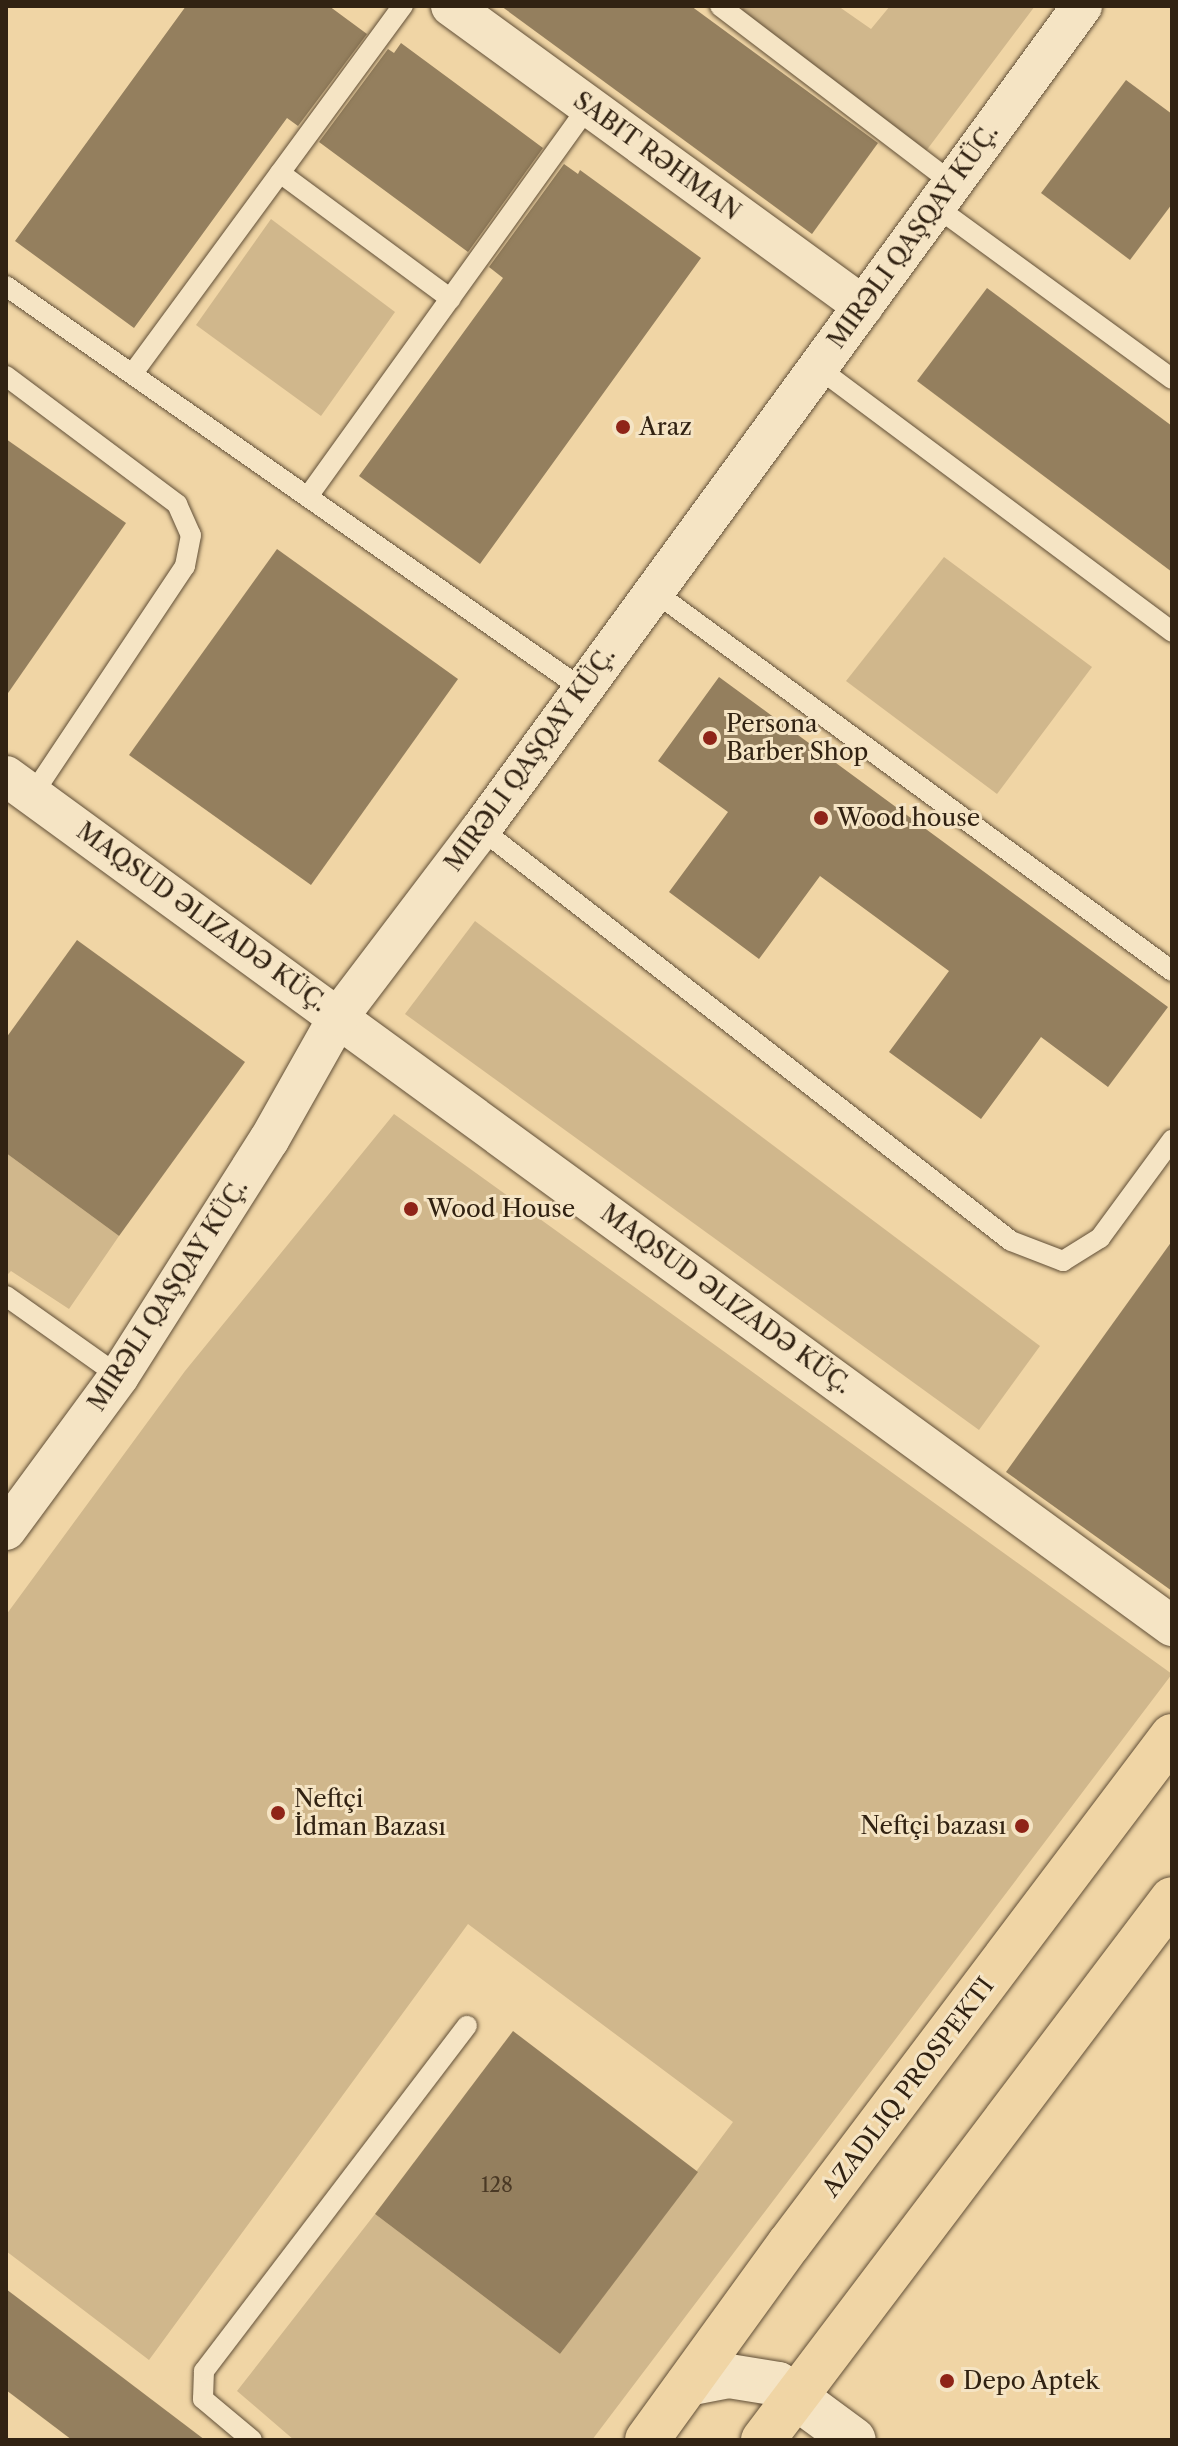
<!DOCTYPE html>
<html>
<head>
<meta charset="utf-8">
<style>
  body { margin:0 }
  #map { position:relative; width:1178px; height:2446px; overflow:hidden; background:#f0d5a5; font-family:"Libre Caslon Text",serif }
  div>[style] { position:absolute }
  .green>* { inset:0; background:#d0b78c }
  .building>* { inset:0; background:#947f5e }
  .roads { filter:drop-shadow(0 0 2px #614f37) drop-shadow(0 0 2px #614f37) }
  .lane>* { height:20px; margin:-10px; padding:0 10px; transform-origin:10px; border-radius:10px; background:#f5e4c4 }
  .street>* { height:40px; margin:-20px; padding:0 20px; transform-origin:20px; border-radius:20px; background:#f5e4c4 }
  .secondary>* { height:44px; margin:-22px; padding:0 22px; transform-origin:22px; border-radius:22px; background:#f5e4c4 }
  .primary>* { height:44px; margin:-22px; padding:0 22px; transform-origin:22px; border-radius:22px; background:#f0d5a5 }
  .dots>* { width:22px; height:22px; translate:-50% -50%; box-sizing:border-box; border:4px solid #f5e4c4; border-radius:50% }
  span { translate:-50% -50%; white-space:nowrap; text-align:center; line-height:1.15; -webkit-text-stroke:6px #f5e4c4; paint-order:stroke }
  .number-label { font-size:20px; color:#4a3925 }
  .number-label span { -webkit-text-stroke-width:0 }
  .street-label { font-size:24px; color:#312212 }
  .poi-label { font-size:24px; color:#312212 }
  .left { translate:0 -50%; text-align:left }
  .right { translate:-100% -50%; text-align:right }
  .frame { position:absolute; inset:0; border:8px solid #312212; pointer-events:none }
</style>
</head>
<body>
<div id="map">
  <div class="green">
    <div style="clip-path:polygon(744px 6px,838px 6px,871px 29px,890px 6px,1035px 6px,923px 155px,741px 11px)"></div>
    <div style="clip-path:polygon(271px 219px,395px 312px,321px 416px,196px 325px)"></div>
    <div style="clip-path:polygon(944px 557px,1092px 667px,997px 794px,846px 681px)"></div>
    <div style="clip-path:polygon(475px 921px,1040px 1346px,979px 1430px,405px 1014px)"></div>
    <div style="clip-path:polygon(394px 1114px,1172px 1674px,592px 2440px,294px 2440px,237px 2391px,375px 2214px,560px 2354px,733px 2122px,468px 1924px,149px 2360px,6px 2251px,6px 1615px,185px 1371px)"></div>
    <div style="clip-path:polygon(6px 1153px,119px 1236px,69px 1309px,11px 1271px,6px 1276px)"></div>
  </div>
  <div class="building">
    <div style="clip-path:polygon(186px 6px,329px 6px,367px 34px,298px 126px,287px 118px,134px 328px,15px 241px)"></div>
    <div style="clip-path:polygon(501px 6px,691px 6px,878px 143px,812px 234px)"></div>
    <div style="clip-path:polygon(401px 43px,543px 148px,468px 252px,319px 142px,388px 49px,394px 53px)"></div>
    <div style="clip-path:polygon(1126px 80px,1172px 114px,1172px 204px,1130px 260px,1041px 193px)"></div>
    <div style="clip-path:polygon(564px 164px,578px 174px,580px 170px,701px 258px,480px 564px,359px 476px,503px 278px,489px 267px)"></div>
    <div style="clip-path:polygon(987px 288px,1172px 426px,1172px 572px,917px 381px)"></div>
    <div style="clip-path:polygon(6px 439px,126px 523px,6px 696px)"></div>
    <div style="clip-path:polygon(277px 549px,458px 679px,311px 885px,129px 755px)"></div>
    <div style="clip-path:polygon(719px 677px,1168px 1007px,1108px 1087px,1041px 1037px,981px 1119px,889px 1052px,949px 971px,820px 876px,759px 959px,669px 892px,728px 812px,658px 761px)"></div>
    <div style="clip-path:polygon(77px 940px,245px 1062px,119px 1236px,6px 1153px,6px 1038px)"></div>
    <div style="clip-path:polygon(1172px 1241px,1172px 1591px,1006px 1472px)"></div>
    <div style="clip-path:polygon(513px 2031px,698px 2172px,560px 2354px,375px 2214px)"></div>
    <div style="clip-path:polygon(6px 2289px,205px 2440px,72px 2440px,6px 2390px)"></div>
  </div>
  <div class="roads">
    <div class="lane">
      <div style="left:720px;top:6px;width:292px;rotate:37.3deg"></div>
      <div style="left:280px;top:173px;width:212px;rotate:36.4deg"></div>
      <div style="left:935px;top:206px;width:293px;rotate:36.1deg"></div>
      <div style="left:6px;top:286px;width:702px;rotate:34.96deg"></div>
      <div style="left:817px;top:367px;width:443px;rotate:36.7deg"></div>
      <div style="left:133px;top:373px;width:456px;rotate:-53.7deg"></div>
      <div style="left:6px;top:376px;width:214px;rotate:36.8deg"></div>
      <div style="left:177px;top:504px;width:34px;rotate:66deg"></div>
      <div style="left:191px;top:535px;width:32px;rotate:101deg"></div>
      <div style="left:185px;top:566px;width:275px;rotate:123.7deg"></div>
      <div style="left:309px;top:495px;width:479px;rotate:-54.3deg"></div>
      <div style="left:652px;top:590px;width:645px;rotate:36.23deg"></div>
      <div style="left:481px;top:829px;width:671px;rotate:37.86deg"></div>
      <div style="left:1011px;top:1241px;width:56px;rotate:21deg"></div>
      <div style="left:1063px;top:1261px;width:44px;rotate:-31.9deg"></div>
      <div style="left:1100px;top:1238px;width:122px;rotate:-53.7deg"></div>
      <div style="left:6px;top:1296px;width:138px;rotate:35.3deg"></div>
      <div style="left:252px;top:2440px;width:64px;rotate:-140.1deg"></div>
      <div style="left:203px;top:2399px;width:28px;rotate:-88deg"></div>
      <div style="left:204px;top:2371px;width:434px;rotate:-52.7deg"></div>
    </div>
    <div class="street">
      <div style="left:451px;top:6px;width:510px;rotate:36.06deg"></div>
      <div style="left:6px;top:776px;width:1443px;rotate:36.09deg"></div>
      <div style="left:6px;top:1530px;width:191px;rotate:-53.7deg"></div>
      <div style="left:119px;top:1376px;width:280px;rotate:-57.6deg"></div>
      <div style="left:269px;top:1140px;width:142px;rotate:-60.6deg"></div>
      <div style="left:339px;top:1016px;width:235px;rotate:-52.8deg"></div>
      <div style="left:481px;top:829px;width:1019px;rotate:-53.86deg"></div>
    </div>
    <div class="secondary">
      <div style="left:688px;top:2384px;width:42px;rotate:-11deg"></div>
      <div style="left:729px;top:2376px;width:50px;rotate:9.3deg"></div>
      <div style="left:778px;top:2384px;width:94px;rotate:36.4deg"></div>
    </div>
    <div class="primary">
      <div style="left:647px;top:2440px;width:242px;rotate:-54.1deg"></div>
      <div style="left:789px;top:2244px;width:636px;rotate:-52.99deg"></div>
      <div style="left:763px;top:2440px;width:678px;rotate:-52.91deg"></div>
    </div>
  </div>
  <div class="dots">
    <div style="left:623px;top:427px;background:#8f2418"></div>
    <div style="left:710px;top:738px;background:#8f2418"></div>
    <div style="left:821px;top:818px;background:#8f2418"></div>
    <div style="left:411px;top:1209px;background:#8f2418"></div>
    <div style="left:278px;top:1813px;background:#8f2418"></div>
    <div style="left:1022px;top:1826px;background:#8f2418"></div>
    <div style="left:947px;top:2381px;background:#8f2418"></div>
  </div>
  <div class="number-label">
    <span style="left:497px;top:2185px">128</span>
  </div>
  <div class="street-label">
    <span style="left:657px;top:156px;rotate:36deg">SABIT RƏHMAN</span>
    <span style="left:913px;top:236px;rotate:-54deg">MIRƏLI QAŞQAY KÜÇ.</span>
    <span style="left:530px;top:759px;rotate:-54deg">MIRƏLI QAŞQAY KÜÇ.</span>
    <span style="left:202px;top:917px;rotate:36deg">MAQSUD ƏLIZADƏ KÜÇ.</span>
    <span style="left:168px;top:1295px;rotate:-57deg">MIRƏLI QAŞQAY KÜÇ.</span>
    <span style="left:726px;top:1299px;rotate:36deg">MAQSUD ƏLIZADƏ KÜÇ.</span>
    <span style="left:908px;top:2087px;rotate:-53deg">AZADLIQ PROSPEKTI</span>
  </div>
  <div class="poi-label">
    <span class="left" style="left:639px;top:427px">Araz</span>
    <span class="left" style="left:726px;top:738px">Persona<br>Barber Shop</span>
    <span class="left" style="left:837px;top:818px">Wood house</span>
    <span class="left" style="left:427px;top:1209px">Wood House</span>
    <span class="left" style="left:294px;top:1813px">Neftçi<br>İdman Bazası</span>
    <span class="right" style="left:1006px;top:1826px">Neftçi bazası</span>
    <span class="left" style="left:963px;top:2381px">Depo Aptek</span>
  </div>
  <div class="frame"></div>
</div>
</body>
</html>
